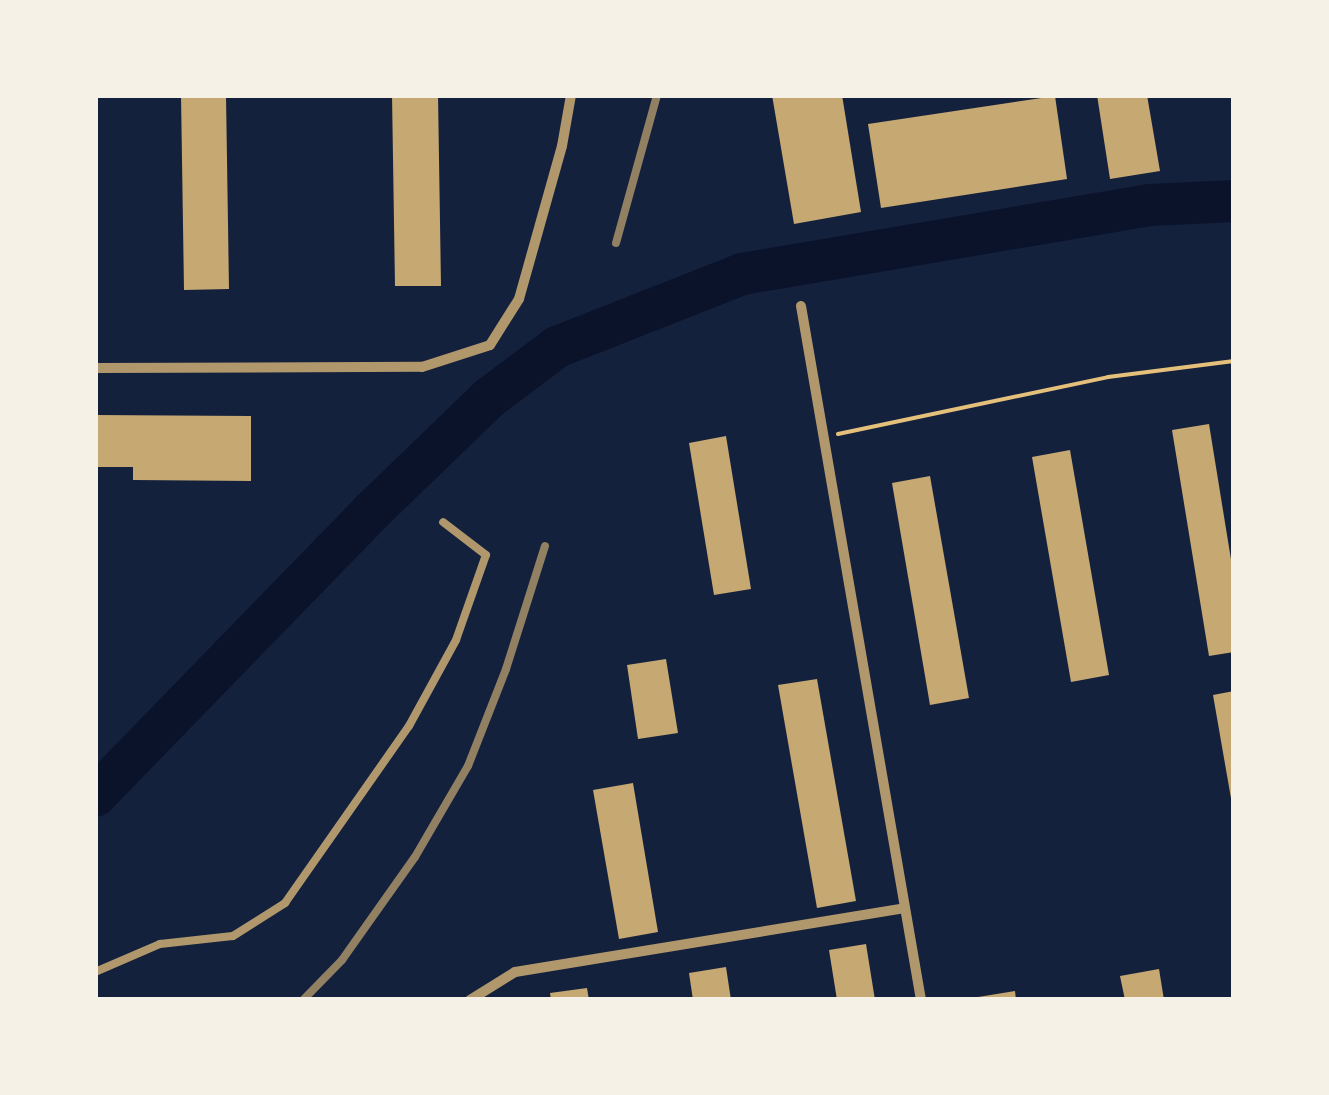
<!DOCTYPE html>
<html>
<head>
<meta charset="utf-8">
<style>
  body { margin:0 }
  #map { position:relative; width:1329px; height:1095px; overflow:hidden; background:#14213d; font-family:"Space Grotesk",sans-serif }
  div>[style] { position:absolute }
  .river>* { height:42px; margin:-21px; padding:0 21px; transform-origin:21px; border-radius:21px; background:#0b132b }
  .building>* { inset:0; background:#c6a872 }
  .path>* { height:4px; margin:-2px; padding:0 2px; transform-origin:2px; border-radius:2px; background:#e5c07b }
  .service>* { height:8px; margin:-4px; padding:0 4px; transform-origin:4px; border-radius:4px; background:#b1986c }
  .minor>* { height:10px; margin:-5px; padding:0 5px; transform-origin:5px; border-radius:5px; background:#b1986c }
  .rail>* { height:8px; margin:-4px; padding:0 4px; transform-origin:4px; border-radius:4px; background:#918062 }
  span { translate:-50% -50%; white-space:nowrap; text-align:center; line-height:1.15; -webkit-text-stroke:10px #f6f1e7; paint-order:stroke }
  .frame { position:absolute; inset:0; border:98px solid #f6f1e7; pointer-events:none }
</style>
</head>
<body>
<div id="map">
  <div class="river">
    <div style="left:95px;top:796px;width:397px;rotate:-45.8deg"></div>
    <div style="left:372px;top:511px;width:163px;rotate:-44deg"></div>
    <div style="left:489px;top:398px;width:85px;rotate:-36.9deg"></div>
    <div style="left:557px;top:347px;width:199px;rotate:-21.5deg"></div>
    <div style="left:742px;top:274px;width:414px;rotate:-9.6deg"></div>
    <div style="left:1150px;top:205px;width:84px;rotate:-2.7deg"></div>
  </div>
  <div class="building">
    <div style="clip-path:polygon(181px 95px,226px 95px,229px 289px,184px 290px)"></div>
    <div style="clip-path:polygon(392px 95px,438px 95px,441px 286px,395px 286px)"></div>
    <div style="clip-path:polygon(772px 95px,842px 95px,861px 212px,794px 224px)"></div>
    <div style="clip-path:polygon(1097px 95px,1147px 95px,1160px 171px,1110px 179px)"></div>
    <div style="clip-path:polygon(1055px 96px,1067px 179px,881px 208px,868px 124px)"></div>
    <div style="clip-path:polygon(95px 415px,251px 416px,251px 481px,133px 480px,133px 467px,95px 467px)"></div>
    <div style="clip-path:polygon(1209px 424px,1234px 578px,1234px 652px,1209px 656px,1172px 430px)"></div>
    <div style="clip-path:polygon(726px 436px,751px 589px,714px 595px,689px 443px)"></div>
    <div style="clip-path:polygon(1070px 450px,1109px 675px,1071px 682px,1032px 457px)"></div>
    <div style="clip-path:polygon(930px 476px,969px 698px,930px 705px,892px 483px)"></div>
    <div style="clip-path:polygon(666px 659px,678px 733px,638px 739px,627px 665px)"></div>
    <div style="clip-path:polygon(817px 679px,856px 901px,817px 908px,778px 685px)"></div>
    <div style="clip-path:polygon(1234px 691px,1234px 804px,1232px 804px,1213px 695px)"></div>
    <div style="clip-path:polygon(633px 783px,658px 932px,619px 939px,593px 790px)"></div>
    <div style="clip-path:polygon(866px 944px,875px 1000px,837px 1000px,829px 950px)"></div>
    <div style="clip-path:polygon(726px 967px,731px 1000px,693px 1000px,689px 973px)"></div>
    <div style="clip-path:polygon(1159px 969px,1164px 1000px,1125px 1000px,1120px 976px)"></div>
    <div style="clip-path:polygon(587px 988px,589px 1000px,551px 1000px,550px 993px)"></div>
    <div style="clip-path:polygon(1015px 991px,1016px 1000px,972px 1000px,972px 998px)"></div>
  </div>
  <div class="path">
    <div style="left:838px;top:434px;width:276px;rotate:-11.9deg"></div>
    <div style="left:1108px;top:377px;width:127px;rotate:-7.2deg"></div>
  </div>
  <div class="service">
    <div style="left:95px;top:972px;width:71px;rotate:-23.3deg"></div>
    <div style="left:160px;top:944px;width:73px;rotate:-6.3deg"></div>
    <div style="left:233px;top:936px;width:62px;rotate:-32.4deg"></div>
    <div style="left:285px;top:903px;width:216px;rotate:-55deg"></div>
    <div style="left:409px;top:726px;width:98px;rotate:-61.3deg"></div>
    <div style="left:456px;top:640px;width:90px;rotate:-70.6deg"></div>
    <div style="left:486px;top:555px;width:54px;rotate:-142.5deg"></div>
  </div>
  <div class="minor">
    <div style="left:801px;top:306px;width:704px;rotate:80.19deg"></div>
    <div style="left:95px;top:368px;width:327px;rotate:-0.2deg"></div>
    <div style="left:422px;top:367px;width:71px;rotate:-17.9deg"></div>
    <div style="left:490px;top:345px;width:54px;rotate:-57.8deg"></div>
    <div style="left:519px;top:299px;width:159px;rotate:-74.3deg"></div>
    <div style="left:562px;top:146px;width:52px;rotate:-80deg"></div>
    <div style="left:470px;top:1000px;width:53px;rotate:-31.9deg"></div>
    <div style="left:515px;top:972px;width:395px;rotate:-9.3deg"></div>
  </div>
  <div class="rail">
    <div style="left:616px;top:243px;width:154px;rotate:-74.5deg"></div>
    <div style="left:303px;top:1000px;width:56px;rotate:-45.7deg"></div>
    <div style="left:342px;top:960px;width:126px;rotate:-54.7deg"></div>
    <div style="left:415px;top:857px;width:105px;rotate:-59.8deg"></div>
    <div style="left:468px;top:766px;width:104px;rotate:-68.6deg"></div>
    <div style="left:506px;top:669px;width:129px;rotate:-72.4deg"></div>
  </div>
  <div class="frame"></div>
</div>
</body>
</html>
